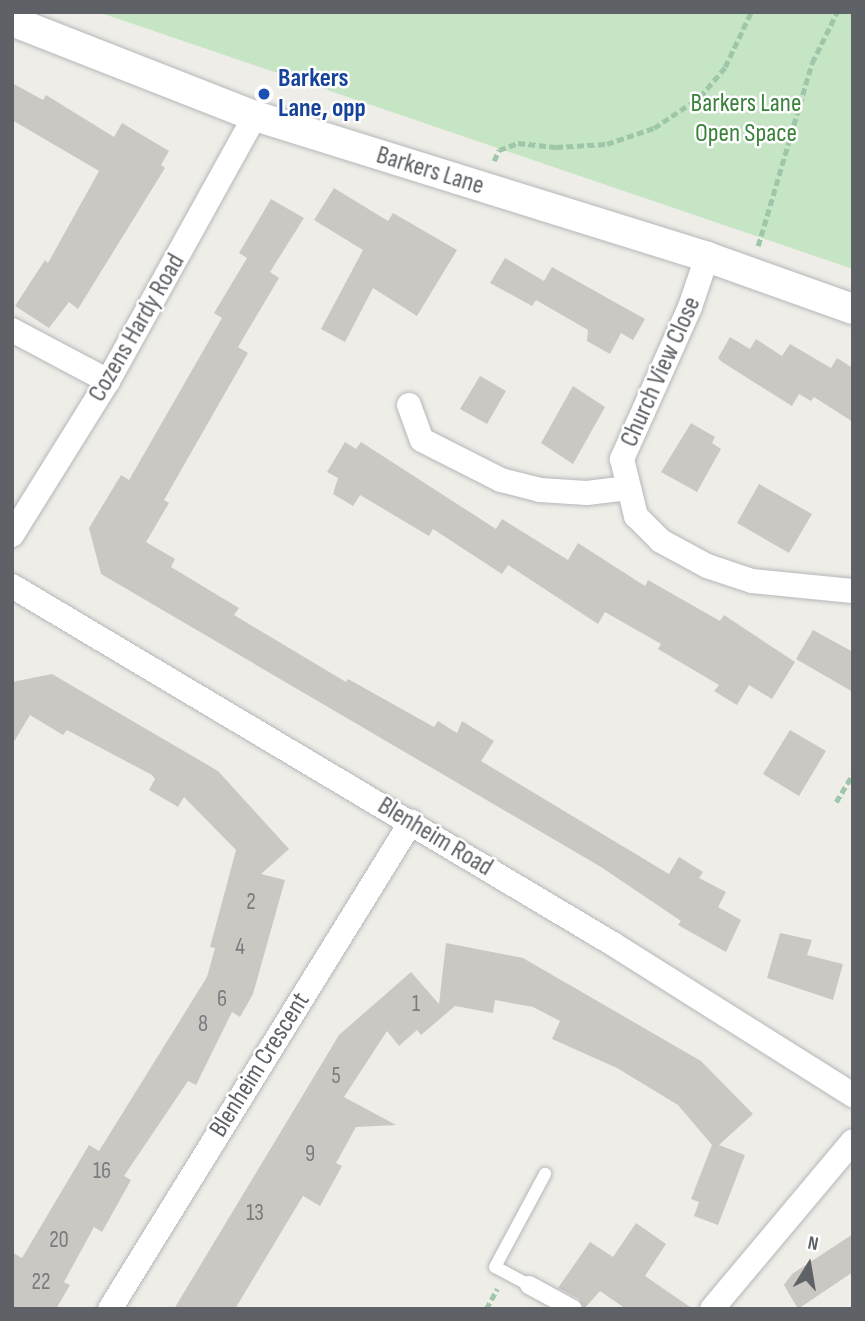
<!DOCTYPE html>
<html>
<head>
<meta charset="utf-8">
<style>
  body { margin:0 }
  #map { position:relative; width:865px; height:1321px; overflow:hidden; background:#efede7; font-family:"Sofia Sans Condensed",sans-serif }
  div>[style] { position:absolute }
  .green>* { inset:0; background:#c6e5c5 }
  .building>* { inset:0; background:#cbc8c4 }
  .path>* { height:4.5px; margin-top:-2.25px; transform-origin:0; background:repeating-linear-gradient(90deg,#9ec6a8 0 7px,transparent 0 10.5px) }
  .roads { filter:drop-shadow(0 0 2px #b4b7ba) drop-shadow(0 0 2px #b4b7ba) }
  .service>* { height:12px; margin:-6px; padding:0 6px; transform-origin:6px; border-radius:6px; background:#fff }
  .pedestrian>* { height:18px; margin:-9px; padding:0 9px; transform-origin:9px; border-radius:9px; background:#fff }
  .minor>* { height:24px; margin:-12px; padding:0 12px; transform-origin:12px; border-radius:12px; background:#fff }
  .tertiary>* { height:30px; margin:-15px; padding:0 15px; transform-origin:15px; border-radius:15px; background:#fff }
  .dots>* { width:19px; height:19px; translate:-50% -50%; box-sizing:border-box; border:4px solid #fff; border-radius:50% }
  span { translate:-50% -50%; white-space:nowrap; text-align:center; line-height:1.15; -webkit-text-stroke:5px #fff; paint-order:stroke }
  .number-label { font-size:23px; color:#797c7e }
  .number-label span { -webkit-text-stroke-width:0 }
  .transit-label { font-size:26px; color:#164399; font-weight:700 }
  .left { translate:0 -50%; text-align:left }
  .park-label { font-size:26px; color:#3a813b }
  .street-label { font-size:26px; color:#5e6266 }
  .frame { position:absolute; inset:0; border:14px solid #5e6266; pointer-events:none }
  .north { position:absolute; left:774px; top:1230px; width:70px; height:70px; -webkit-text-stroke:5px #fff; paint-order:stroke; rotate:11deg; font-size:19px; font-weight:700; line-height:28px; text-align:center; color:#5e6266 }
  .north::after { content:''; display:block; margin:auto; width:24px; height:32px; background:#5e6266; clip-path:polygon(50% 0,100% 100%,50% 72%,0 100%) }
</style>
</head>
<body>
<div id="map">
  <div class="green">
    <div style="clip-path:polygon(98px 12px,853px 12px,853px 269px)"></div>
  </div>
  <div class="building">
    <div style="clip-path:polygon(12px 83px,43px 100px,46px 95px,114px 137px,122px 123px,169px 151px,161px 165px,165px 168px,78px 309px,69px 302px,49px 328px,15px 306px,45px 260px,48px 263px,99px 171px,12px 120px)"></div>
    <div style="clip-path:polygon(334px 188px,388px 221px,393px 213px,457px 250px,417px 316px,373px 288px,345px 342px,321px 329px,363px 250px,314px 220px)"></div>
    <div style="clip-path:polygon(271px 199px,304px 218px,270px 272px,279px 278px,238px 347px,248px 353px,164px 500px,169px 503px,146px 542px,175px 559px,171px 567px,239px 608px,234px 615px,346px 682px,348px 679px,434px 727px,438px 721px,457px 733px,462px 721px,494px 741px,481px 761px,669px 874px,679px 857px,703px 872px,699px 878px,726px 892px,718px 907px,741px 920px,726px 952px,678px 925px,681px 921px,601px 867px,101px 574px,89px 528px,121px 475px,129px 480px,222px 318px,214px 313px,247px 258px,239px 253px)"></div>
    <div style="clip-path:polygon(505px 258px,544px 281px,552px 267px,645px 319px,633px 340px,621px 333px,610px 354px,587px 341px,588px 330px,536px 300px,532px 306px,490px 283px)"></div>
    <div style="clip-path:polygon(730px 337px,750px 349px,756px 339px,782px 356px,790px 344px,831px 368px,837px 358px,853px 368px,853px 422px,814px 397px,811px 401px,799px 394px,792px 406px,722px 362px,718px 358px)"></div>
    <div style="clip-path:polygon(480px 376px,506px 391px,487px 424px,460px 409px)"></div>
    <div style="clip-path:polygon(573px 386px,605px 407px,573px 464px,541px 443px)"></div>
    <div style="clip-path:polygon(691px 423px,715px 437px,712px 443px,721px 449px,697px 492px,661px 472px)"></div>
    <div style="clip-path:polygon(345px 442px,356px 449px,361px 442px,496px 529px,502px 519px,568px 560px,578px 543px,645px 586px,648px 580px,720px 621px,724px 615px,795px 662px,772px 699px,749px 685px,737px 705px,714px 691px,719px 685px,658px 649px,661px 644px,605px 612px,598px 624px,508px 565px,502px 574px,433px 529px,429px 536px,360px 495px,353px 506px,333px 494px,338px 478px,327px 472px)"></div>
    <div style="clip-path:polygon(759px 484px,812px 514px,789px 553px,737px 523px)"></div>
    <div style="clip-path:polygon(813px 630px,853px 652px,853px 692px,796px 659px)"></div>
    <div style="clip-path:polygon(52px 674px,218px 771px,289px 849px,261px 874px,285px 880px,253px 994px,240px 1017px,232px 1012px,196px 1085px,188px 1081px,124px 1176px,131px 1180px,102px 1232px,94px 1227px,64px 1282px,70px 1285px,56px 1309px,12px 1309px,12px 1252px,22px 1258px,89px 1145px,99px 1151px,207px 977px,215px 948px,210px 947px,236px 850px,184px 797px,178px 807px,149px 790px,155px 779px,152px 775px,67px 730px,63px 735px,30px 715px,12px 745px,12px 682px)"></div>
    <div style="clip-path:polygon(790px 730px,826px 751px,799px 796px,763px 774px)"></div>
    <div style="clip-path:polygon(780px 933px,812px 940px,807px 955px,843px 964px,833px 1000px,767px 978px)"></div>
    <div style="clip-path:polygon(446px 943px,523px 958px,701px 1061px,753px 1114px,719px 1145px,745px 1155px,718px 1225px,694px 1216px,699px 1202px,691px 1199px,712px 1145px,678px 1105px,617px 1068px,552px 1039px,560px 1021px,533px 1007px,495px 1000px,493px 1013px,455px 1006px,421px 1035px,417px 1030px,399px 1046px,387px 1031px,344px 1097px,396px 1125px,356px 1127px,336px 1163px,342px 1166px,320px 1206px,303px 1196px,235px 1309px,174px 1309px,339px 1035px,411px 972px,439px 1004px)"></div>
    <div style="clip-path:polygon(636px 1223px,666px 1244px,645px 1276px,693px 1309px,626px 1309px,600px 1291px,584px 1309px,579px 1299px,558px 1288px,590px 1242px,613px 1257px)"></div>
    <div style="clip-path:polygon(853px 1234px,853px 1272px,798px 1309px,784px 1285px,792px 1274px)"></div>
  </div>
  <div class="path">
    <div style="left:494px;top:161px;width:12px;rotate:-66deg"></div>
    <div style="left:499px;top:150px;width:20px;rotate:-20deg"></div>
    <div style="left:518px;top:143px;width:38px;rotate:6deg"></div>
    <div style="left:556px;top:147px;width:51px;rotate:-3.4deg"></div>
    <div style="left:607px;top:144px;width:50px;rotate:-18.8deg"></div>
    <div style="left:654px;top:128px;width:55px;rotate:-34deg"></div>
    <div style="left:700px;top:97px;width:39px;rotate:-50deg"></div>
    <div style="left:725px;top:67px;width:61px;rotate:-64.7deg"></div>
    <div style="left:758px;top:246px;width:191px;rotate:-73.6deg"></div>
    <div style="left:812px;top:63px;width:57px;rotate:-63.9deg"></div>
    <div style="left:836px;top:802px;width:33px;rotate:-59deg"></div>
    <div style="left:486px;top:1309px;width:23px;rotate:-61deg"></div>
  </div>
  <div class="roads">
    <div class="service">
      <div style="left:529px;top:1285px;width:38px;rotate:-152deg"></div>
      <div style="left:495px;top:1267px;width:106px;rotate:-61.7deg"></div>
    </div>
    <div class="pedestrian">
      <div style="left:529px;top:1285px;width:50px;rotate:28.6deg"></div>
    </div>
    <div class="minor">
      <div style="left:707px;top:257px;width:53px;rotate:108.8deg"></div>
      <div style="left:690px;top:307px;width:167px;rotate:114.1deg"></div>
      <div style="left:622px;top:459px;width:59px;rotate:76.2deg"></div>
      <div style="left:636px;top:516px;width:35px;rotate:45deg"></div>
      <div style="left:661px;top:541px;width:52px;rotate:28.5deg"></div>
      <div style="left:707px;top:566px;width:47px;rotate:18.4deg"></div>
      <div style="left:752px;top:581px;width:101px;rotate:5.7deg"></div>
      <div style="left:12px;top:330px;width:109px;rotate:28deg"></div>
      <div style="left:409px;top:405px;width:37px;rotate:70deg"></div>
      <div style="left:422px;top:440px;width:89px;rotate:26.9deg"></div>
      <div style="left:501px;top:480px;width:40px;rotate:14.4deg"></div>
      <div style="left:540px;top:490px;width:47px;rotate:3.7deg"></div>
      <div style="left:587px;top:493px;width:39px;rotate:-7deg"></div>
      <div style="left:12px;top:535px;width:181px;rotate:-58.1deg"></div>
      <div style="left:108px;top:381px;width:303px;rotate:-61deg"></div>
      <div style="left:12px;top:586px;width:700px;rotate:30.78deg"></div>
      <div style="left:613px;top:944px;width:284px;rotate:32.2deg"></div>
      <div style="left:110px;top:1309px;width:573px;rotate:-58.28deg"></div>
      <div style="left:712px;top:1309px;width:219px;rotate:-50deg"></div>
    </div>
    <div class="tertiary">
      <div style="left:12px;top:21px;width:261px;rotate:21.4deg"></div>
      <div style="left:255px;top:116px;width:473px;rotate:17.3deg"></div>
      <div style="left:707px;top:257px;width:155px;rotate:19.6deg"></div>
    </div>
  </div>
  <div class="dots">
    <div style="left:264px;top:94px;background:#1a4fb4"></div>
  </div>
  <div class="number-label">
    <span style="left:251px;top:902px">2</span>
    <span style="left:240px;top:947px">4</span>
    <span style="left:222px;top:999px">6</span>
    <span style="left:416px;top:1004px">1</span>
    <span style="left:203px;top:1024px">8</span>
    <span style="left:336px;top:1076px">5</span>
    <span style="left:310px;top:1154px">9</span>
    <span style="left:102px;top:1171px">16</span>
    <span style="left:255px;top:1213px">13</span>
    <span style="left:59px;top:1240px">20</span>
    <span style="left:41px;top:1282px">22</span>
  </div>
  <div class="transit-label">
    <span class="left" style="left:278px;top:94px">Barkers<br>Lane, opp</span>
  </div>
  <div class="park-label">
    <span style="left:746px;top:119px">Barkers Lane<br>Open Space</span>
  </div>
  <div class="street-label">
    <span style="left:430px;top:171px;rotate:17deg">Barkers Lane</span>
    <span style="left:137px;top:328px;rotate:-60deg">Cozens Hardy Road</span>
    <span style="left:661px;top:372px;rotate:-66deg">Church View Close</span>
    <span style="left:435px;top:837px;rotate:31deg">Blenheim Road</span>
    <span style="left:260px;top:1065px;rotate:-58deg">Blenheim Crescent</span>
  </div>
  <div class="frame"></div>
  <div class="north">N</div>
</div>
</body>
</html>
